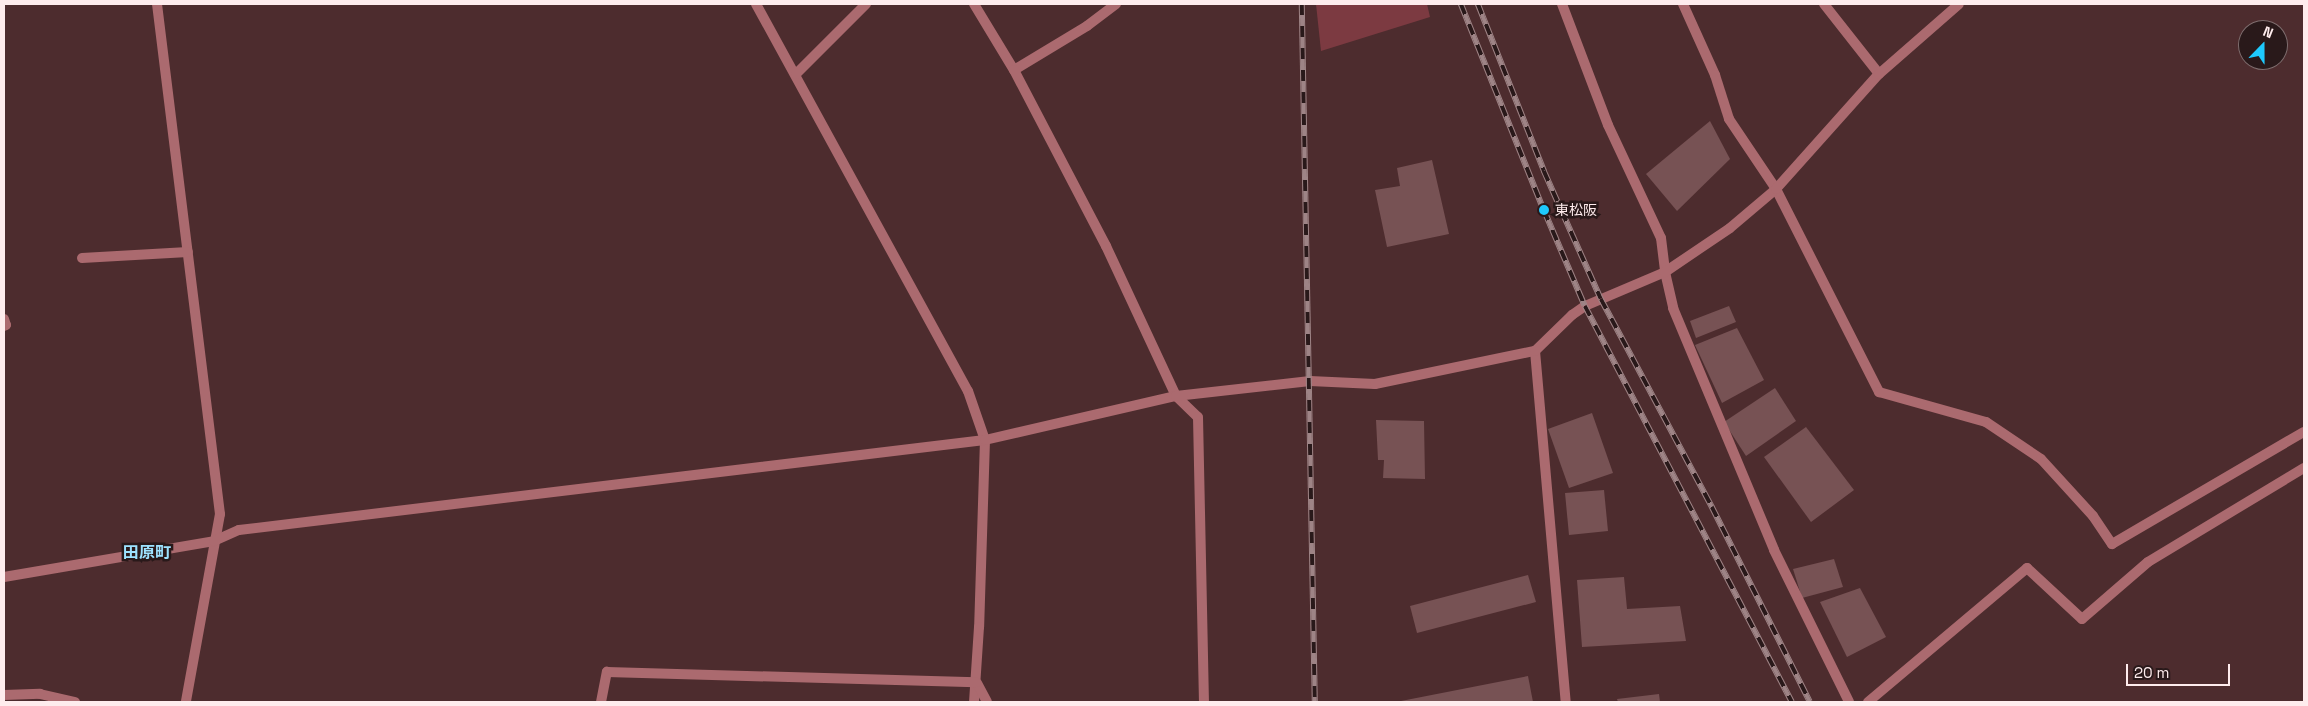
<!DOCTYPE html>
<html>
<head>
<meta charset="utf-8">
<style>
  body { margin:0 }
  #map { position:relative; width:2308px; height:706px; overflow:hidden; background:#4d2c2e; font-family:"Space Grotesk","Noto Sans JP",sans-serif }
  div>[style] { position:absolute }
  .green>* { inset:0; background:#7c3a41 }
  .building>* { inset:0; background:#775254 }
  .street>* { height:10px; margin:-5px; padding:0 5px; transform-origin:5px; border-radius:5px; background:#ab6a6f }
  .rail>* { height:5.5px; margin-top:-2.75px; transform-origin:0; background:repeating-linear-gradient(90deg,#29191a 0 11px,#9e8486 0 22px); box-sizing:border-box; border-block:1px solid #9e8486 }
  .dots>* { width:14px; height:14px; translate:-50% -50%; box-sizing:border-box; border:2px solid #29191a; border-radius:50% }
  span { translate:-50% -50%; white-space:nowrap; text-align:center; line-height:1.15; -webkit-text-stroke:5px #29191a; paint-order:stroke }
  .poi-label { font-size:14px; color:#feeced }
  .left { translate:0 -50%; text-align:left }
  .quarter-label { font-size:16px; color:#9de2ff; font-weight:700 }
  .frame { position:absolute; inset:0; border:5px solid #feeced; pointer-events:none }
  .north { position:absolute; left:2238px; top:20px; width:50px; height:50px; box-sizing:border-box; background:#29191a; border:1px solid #7e6d6e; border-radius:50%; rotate:22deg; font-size:14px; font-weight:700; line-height:20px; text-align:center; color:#feeced }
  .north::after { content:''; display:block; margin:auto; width:18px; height:22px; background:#1ec9fd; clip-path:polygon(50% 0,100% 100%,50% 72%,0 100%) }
  .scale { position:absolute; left:2126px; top:664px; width:104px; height:22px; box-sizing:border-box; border:2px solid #feeced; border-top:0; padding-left:6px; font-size:15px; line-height:18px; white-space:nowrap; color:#feeced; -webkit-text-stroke:4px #29191a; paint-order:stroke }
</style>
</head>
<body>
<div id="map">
  <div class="green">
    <div style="clip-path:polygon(1316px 4px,1427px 4px,1430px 17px,1321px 51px)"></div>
  </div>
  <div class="building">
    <div style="clip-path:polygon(1710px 121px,1730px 159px,1677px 211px,1646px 174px)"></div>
    <div style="clip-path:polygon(1432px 160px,1449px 234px,1387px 247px,1375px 190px,1400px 186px,1397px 168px)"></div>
    <div style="clip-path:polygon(1729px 306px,1736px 322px,1696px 338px,1690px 321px)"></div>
    <div style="clip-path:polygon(1737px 328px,1764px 380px,1722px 403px,1695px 345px)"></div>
    <div style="clip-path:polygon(1775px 388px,1796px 421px,1746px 456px,1724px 422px)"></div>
    <div style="clip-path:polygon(1592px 413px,1613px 473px,1569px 488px,1548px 429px)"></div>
    <div style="clip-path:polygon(1376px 420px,1424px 421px,1425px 479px,1383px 478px,1384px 460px,1378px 460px)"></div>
    <div style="clip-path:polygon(1806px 427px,1854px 490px,1811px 522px,1764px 457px)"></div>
    <div style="clip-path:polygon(1604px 490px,1608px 531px,1569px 535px,1565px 493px)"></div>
    <div style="clip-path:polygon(1834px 559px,1843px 587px,1802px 598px,1793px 569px)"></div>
    <div style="clip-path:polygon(1528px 575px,1536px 602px,1417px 633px,1410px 606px)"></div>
    <div style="clip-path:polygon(1624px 577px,1627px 609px,1680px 606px,1686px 641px,1582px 647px,1577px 580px)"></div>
    <div style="clip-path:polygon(1860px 588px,1886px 637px,1847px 657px,1820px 602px)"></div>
    <div style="clip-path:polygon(1528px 676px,1533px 702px,1401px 702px,1401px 701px)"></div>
    <div style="clip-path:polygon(1659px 694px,1660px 702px,1618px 702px,1617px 699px)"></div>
  </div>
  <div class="street">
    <div style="left:157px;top:4px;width:514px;rotate:82.96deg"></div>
    <div style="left:220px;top:514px;width:191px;rotate:100.3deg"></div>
    <div style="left:756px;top:4px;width:441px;rotate:61.3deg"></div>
    <div style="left:968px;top:391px;width:52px;rotate:70.9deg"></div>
    <div style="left:985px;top:440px;width:187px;rotate:91.8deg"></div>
    <div style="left:979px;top:627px;width:75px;rotate:93.8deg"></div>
    <div style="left:974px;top:4px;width:77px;rotate:58.8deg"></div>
    <div style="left:1116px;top:4px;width:36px;rotate:143deg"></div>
    <div style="left:1087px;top:26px;width:85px;rotate:148.9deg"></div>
    <div style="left:1014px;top:70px;width:199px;rotate:62.4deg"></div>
    <div style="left:1106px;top:246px;width:166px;rotate:65deg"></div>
    <div style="left:1176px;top:396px;width:30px;rotate:44deg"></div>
    <div style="left:1198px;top:417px;width:285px;rotate:88.8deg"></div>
    <div style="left:1562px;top:4px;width:129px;rotate:69.2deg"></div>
    <div style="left:1608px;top:125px;width:125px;rotate:64.9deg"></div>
    <div style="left:1661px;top:238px;width:34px;rotate:83deg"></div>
    <div style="left:1665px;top:272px;width:37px;rotate:77deg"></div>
    <div style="left:1673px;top:308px;width:262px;rotate:67.3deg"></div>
    <div style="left:1774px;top:550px;width:169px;rotate:63.7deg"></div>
    <div style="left:1683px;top:4px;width:78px;rotate:65.7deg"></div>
    <div style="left:1715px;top:75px;width:46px;rotate:72.3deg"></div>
    <div style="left:1729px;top:119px;width:84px;rotate:56.1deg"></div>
    <div style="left:1776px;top:189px;width:228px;rotate:63.1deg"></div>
    <div style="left:1879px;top:392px;width:111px;rotate:15.7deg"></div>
    <div style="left:1986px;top:422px;width:66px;rotate:33.9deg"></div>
    <div style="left:2041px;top:459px;width:77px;rotate:47.6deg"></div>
    <div style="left:2093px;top:516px;width:34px;rotate:56deg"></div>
    <div style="left:2112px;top:544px;width:222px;rotate:-30.3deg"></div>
    <div style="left:1824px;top:4px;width:89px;rotate:51.8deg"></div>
    <div style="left:796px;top:74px;width:99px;rotate:-45deg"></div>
    <div style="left:82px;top:258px;width:106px;rotate:-3.2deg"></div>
    <div style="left:4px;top:319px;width:6px;rotate:72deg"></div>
    <div style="left:6px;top:325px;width:2px;rotate:153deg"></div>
    <div style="left:1535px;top:351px;width:352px;rotate:85deg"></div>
    <div style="left:4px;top:577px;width:213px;rotate:-9.7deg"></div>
    <div style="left:214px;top:541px;width:27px;rotate:-24deg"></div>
    <div style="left:239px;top:530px;width:751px;rotate:-6.88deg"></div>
    <div style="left:985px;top:440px;width:196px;rotate:-13deg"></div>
    <div style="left:1176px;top:396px;width:135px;rotate:-6.4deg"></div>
    <div style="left:1310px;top:381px;width:65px;rotate:2.6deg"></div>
    <div style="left:1375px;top:384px;width:163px;rotate:-11.7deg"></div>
    <div style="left:1535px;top:351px;width:52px;rotate:-44.2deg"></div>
    <div style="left:1572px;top:315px;width:16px;rotate:-35deg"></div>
    <div style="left:1585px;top:306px;width:87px;rotate:-23deg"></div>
    <div style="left:1665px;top:272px;width:78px;rotate:-34.1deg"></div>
    <div style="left:1730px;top:228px;width:60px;rotate:-40.3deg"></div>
    <div style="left:1776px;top:189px;width:154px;rotate:-48.2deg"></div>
    <div style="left:1879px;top:74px;width:106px;rotate:-41.2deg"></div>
    <div style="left:977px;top:683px;width:21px;rotate:62deg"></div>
    <div style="left:4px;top:695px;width:36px;rotate:-2deg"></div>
    <div style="left:40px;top:694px;width:36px;rotate:13deg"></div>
    <div style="left:601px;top:702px;width:31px;rotate:-79deg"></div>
    <div style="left:607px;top:672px;width:369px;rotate:1.6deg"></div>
    <div style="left:1868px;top:702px;width:208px;rotate:-40.1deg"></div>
    <div style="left:2027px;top:568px;width:75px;rotate:42.8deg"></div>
    <div style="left:2082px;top:619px;width:87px;rotate:-40.8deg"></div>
    <div style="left:2148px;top:562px;width:182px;rotate:-31.1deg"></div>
  </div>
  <div class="rail">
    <div style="left:1302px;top:4px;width:698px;rotate:88.93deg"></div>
    <div style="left:1461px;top:4px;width:222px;rotate:68.1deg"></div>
    <div style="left:1544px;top:210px;width:104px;rotate:66.9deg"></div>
    <div style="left:1585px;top:306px;width:447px;rotate:62.4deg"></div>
    <div style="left:1478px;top:4px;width:180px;rotate:68.4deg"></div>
    <div style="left:1544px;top:171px;width:140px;rotate:66deg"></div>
    <div style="left:1601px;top:299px;width:236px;rotate:61.9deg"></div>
    <div style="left:1712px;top:507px;width:218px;rotate:63.3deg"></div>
  </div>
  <div class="dots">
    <div style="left:1544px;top:210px;background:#1ec9fd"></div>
  </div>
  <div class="poi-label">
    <span class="left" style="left:1555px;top:210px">東松阪</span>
  </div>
  <div class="quarter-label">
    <span style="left:147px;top:553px">田原町</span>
  </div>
  <div class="frame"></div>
  <div class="north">N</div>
  <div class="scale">20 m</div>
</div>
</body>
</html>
